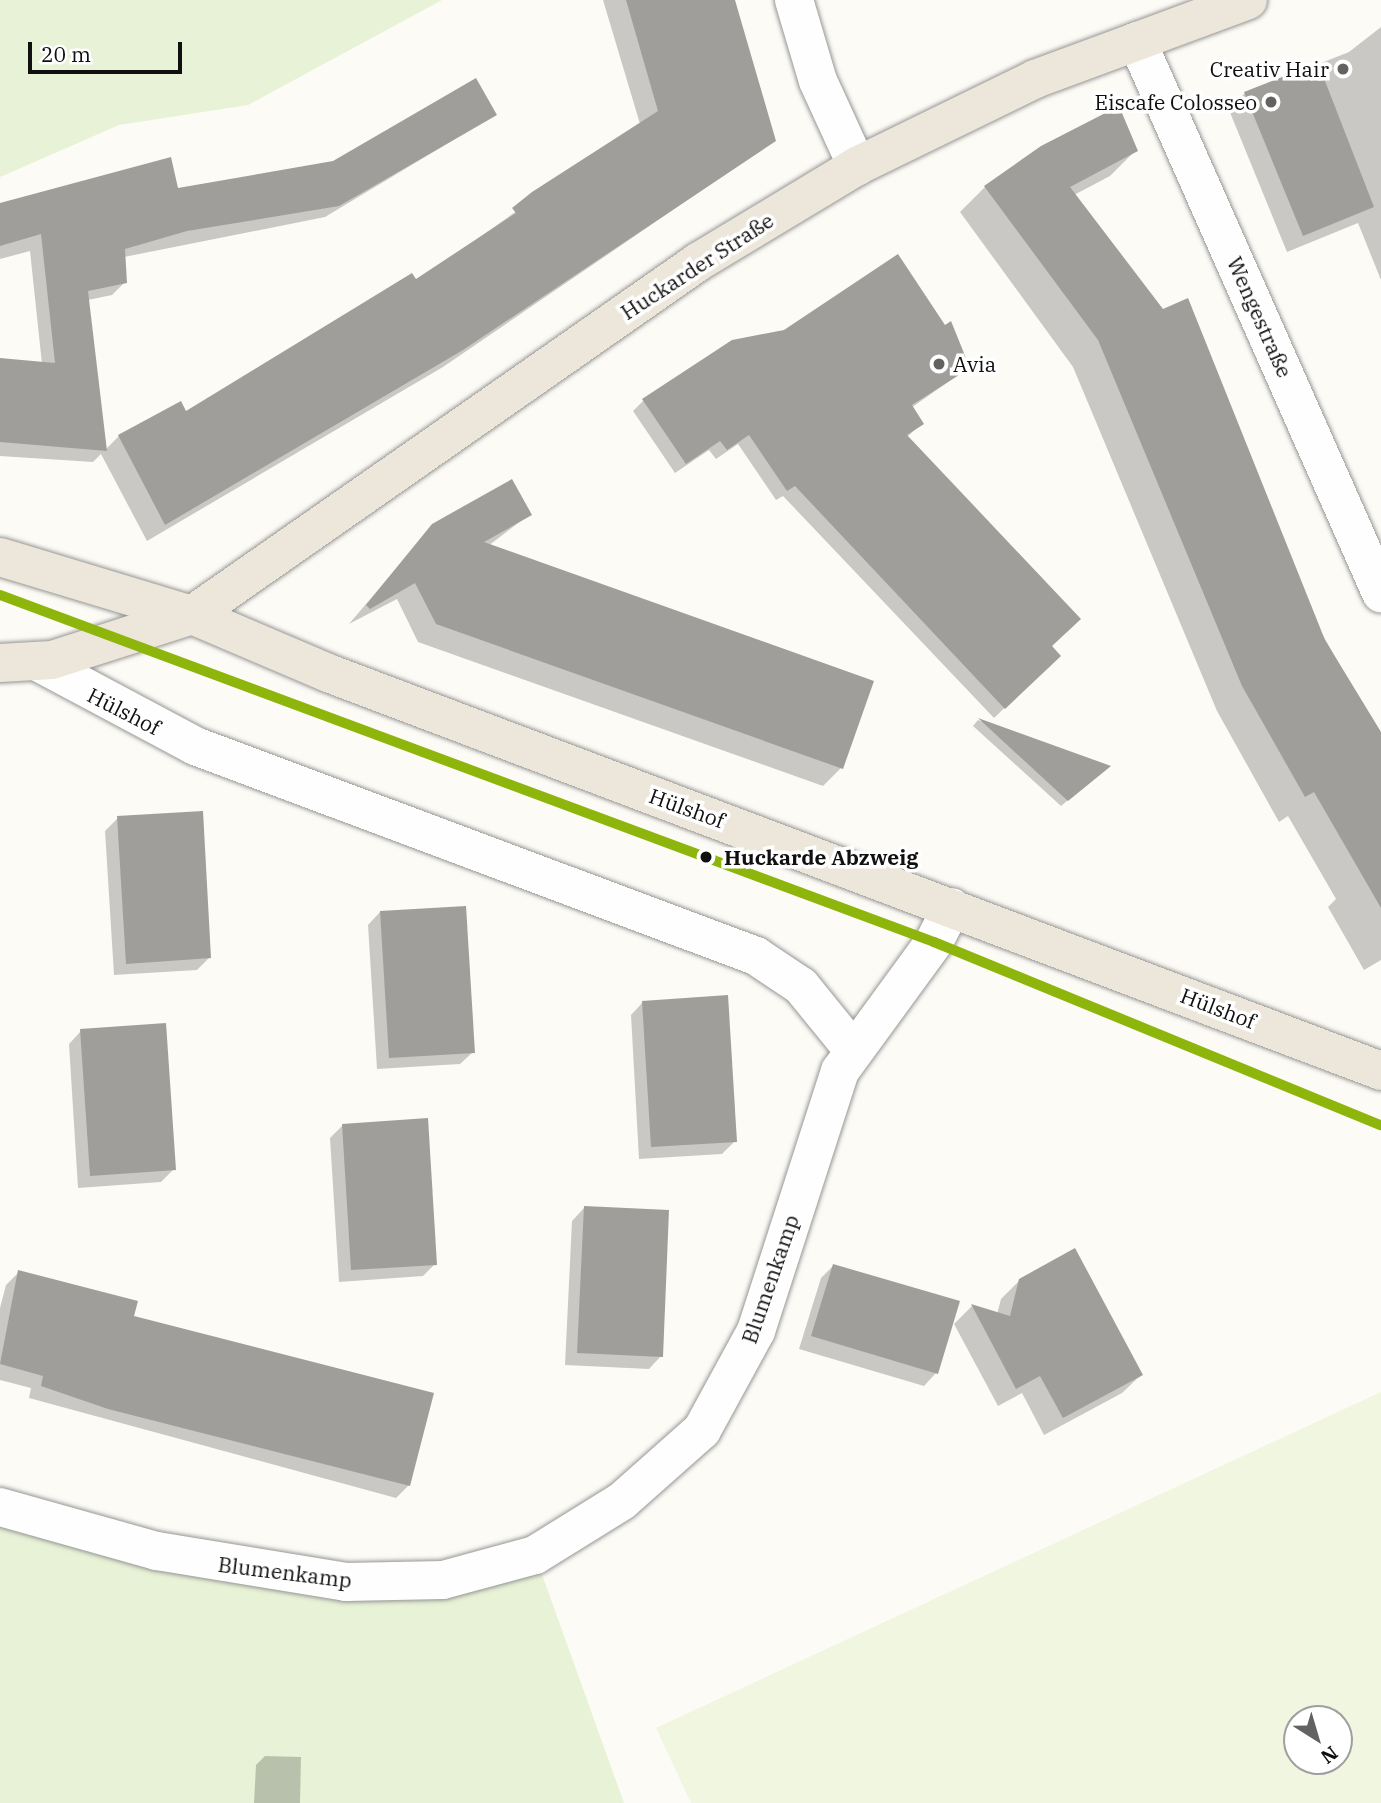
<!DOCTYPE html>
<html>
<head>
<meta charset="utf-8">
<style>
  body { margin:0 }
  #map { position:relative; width:1381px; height:1803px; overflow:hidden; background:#fcfbf6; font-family:"IBM Plex Serif",serif }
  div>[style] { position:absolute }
  .green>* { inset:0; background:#e7f2d6 }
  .pitch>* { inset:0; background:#f0f6df }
  .shadow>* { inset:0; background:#0003 }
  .building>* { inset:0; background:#a09e9b }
  .roads { filter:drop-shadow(0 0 2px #969694) drop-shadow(0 0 2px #969694) }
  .minor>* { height:38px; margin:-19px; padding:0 19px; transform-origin:19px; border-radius:19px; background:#fffefe }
  .major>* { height:38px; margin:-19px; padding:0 19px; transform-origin:19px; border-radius:19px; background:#ede7db }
  .tram-1>* { height:10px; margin:-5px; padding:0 5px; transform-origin:5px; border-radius:5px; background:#8db50c }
  .dots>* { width:19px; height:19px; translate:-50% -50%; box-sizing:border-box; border:4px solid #fff; border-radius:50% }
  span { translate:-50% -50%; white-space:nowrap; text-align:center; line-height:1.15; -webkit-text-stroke:7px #fff; paint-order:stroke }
  .poi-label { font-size:21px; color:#101010 }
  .right { translate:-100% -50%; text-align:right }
  .left { translate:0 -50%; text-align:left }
  .street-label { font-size:21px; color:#101010 }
  .stop-label { font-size:21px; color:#101010; font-weight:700 }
  .north { position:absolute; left:1283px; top:1705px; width:70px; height:70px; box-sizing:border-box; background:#fff; border:2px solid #9f9f9f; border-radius:50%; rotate:143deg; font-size:19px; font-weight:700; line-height:28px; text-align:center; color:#101010 }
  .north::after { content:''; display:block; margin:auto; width:24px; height:32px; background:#636260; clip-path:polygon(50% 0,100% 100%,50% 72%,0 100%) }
  .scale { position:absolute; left:28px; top:42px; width:154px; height:32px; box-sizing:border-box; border:4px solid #101010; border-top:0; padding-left:9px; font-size:21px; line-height:24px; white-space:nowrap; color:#101010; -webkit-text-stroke:5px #fff; paint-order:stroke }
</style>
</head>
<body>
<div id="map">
  <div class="green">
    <div style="clip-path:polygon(0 0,442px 0,248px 105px,119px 125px,0 177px)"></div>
    <div style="clip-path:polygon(0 1507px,346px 1582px,535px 1555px,624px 1803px,0 1803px)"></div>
  </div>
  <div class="pitch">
    <div style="clip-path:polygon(evenodd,1381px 1392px,1381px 1803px,691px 1803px,656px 1728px,1381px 1392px,1297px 1719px,1339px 1719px,1339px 1761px,1297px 1761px,1297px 1719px)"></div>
  </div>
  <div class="shadow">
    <div style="clip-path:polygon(603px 0,730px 0,774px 141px,443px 367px,147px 541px,101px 454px,93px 462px,0 456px,0 360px,42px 364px,30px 251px,0 259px,0 204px,176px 190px,334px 162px,495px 115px,325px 217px,124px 257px,125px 282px,112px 295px,88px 300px,105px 450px,119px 436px,186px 413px,416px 282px,640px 124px)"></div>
    <div style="clip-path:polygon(1381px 27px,1381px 280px,1358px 223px,1287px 252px,1229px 110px,1245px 93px,1349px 52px)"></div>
    <div style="clip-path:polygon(1136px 150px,1110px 176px,1074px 195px,1381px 738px,1381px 960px,1364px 970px,1328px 907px,1336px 899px,1288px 816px,1279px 822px,1217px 711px,1073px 367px,960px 212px,985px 187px)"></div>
    <div style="clip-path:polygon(968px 368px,911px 408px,921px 424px,907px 437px,1059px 656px,994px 718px,783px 496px,776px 500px,738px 444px,716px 459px,709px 450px,675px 473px,633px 411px,643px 401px)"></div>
    <div style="clip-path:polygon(530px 514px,488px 546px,841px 768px,823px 786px,418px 642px,397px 599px,349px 624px,433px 525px)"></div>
    <div style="clip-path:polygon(978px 720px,1108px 766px,1061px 806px,973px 726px)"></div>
    <div style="clip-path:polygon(118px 818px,210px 957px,197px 970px,114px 975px,105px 831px)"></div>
    <div style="clip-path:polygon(380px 912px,473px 1052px,460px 1064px,377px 1069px,368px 925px)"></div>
    <div style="clip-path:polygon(643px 1002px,735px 1141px,722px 1154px,639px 1159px,631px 1015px)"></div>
    <div style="clip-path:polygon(81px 1031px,174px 1169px,161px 1182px,78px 1188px,69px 1044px)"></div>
    <div style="clip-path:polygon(343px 1125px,435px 1264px,423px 1276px,339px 1282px,330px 1138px)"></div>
    <div style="clip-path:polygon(584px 1208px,661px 1356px,649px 1369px,565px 1365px,572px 1221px)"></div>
    <div style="clip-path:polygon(833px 1266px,957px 1302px,936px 1373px,924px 1386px,799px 1349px,821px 1278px)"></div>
    <div style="clip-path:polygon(19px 1272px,132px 1318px,409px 1485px,396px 1498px,29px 1398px,31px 1388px,0 1380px,0 1308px,6px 1285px)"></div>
    <div style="clip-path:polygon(1020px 1280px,1141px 1375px,1122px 1393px,1044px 1435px,1022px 1393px,998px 1406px,954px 1324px,972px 1306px,997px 1314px,1001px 1299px)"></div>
    <div style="clip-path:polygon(265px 1756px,301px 1757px,300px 1803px,254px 1803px,256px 1765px)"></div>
  </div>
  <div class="building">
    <div style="clip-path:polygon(626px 0,735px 0,776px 141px,463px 350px,165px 525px,118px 435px,181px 401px,186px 411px,412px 273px,416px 279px,516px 213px,512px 208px,532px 192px,658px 111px)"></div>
    <div style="clip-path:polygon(1318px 63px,1374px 207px,1303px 236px,1244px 92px)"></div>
    <div style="clip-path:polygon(476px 78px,497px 115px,339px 206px,187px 231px,125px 249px,127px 283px,88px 291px,107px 451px,0 442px,0 358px,55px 363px,41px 234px,0 246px,0 203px,171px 157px,178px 188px,333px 161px)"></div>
    <div style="clip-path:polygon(1119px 106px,1138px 151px,1070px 187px,1163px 309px,1188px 298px,1325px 640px,1381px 732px,1381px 908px,1314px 792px,1305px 797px,1242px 686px,1098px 340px,984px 186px,1041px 146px)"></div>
    <div style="clip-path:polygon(898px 254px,945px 325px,951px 321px,970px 368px,912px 405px,924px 424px,907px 435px,1081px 619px,1052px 646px,1061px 656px,1005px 709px,795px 486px,787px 491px,749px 435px,727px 450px,720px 441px,686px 464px,642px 399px,732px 340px,784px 330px)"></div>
    <div style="clip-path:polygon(512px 479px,532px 515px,484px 542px,874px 681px,843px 769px,436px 624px,415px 583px,370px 609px,366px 605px,432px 524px)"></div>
    <div style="clip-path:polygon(978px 718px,1111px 766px,1068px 801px)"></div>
    <div style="clip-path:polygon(203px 811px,211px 958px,126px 964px,117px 816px)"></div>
    <div style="clip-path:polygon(466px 906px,475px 1053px,389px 1058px,380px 911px)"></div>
    <div style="clip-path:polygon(728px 995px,737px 1142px,651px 1147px,642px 1001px)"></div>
    <div style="clip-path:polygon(166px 1023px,176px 1170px,90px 1176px,80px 1029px)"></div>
    <div style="clip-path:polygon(428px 1118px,437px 1265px,351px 1270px,342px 1124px)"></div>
    <div style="clip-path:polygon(584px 1206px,669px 1210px,663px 1357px,577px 1353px)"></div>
    <div style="clip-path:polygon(1075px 1248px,1143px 1375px,1063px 1418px,1040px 1376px,1016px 1389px,971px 1304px,1010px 1316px,1019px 1279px)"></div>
    <div style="clip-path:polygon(833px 1264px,960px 1301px,938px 1374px,811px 1336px)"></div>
    <div style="clip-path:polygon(18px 1270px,138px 1301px,134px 1316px,434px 1393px,410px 1486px,108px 1409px,41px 1386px,43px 1376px,0 1364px)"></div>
  </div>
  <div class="roads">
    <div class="minor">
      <div style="left:794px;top:0;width:84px;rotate:73.5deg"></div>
      <div style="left:818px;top:81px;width:94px;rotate:65.4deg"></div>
      <div style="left:1137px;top:41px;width:604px;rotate:66.15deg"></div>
      <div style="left:36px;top:661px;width:180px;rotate:28.1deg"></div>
      <div style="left:195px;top:746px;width:599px;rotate:20.52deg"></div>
      <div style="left:756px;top:956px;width:54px;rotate:33.7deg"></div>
      <div style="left:801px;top:986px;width:82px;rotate:50.9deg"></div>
      <div style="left:0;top:1507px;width:163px;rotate:15.7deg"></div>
      <div style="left:157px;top:1551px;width:192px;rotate:9.3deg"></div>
      <div style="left:346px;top:1582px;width:97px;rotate:-1.2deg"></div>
      <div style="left:443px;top:1580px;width:95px;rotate:-15.2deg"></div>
      <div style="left:535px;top:1555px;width:102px;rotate:-31.8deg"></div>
      <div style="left:622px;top:1501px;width:107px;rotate:-41.6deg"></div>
      <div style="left:702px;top:1430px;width:113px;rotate:-61.4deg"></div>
      <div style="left:756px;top:1331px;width:273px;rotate:-72.1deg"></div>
      <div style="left:840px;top:1071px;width:160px;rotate:-53.9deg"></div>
      <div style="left:934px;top:942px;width:39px;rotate:-63deg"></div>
    </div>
    <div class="major">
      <div style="left:0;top:557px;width:201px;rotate:16.8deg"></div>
      <div style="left:192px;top:615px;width:148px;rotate:23.1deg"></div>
      <div style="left:328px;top:673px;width:1126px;rotate:20.7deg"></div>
      <div style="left:0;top:663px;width:52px;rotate:-3.3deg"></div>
      <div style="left:52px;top:660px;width:147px;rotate:-17.8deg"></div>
      <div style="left:192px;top:615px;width:617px;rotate:-34.9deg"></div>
      <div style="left:698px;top:262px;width:186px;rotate:-31.1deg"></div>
      <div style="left:857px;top:166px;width:198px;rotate:-26deg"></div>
      <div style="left:1035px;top:79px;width:227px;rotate:-20.3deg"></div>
    </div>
  </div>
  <div class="tram-1">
    <div style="left:0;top:595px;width:996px;rotate:20.38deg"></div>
    <div style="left:934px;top:942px;width:483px;rotate:22.3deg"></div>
  </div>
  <div class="dots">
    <div style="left:1343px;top:69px;background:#636260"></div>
    <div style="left:1271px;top:102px;background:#636260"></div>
    <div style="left:939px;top:364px;background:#636260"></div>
    <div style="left:706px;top:857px;background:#101010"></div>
  </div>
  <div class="poi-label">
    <span class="right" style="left:1329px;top:69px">Creativ Hair</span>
    <span class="right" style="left:1257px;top:102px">Eiscafe Colosseo</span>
    <span class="left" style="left:953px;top:364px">Avia</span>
  </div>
  <div class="street-label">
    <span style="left:697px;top:266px;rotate:-33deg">Huckarder Straße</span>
    <span style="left:1260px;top:317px;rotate:66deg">Wengestraße</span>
    <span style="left:124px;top:711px;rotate:27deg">Hülshof</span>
    <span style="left:687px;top:808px;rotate:20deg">Hülshof</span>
    <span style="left:1218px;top:1008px;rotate:21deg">Hülshof</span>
    <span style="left:770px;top:1279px;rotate:-71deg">Blumenkamp</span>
    <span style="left:285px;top:1572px;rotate:7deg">Blumenkamp</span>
  </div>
  <div class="stop-label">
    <span class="left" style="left:724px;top:857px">Huckarde Abzweig</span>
  </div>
  <div class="north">N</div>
  <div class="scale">20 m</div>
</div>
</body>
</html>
